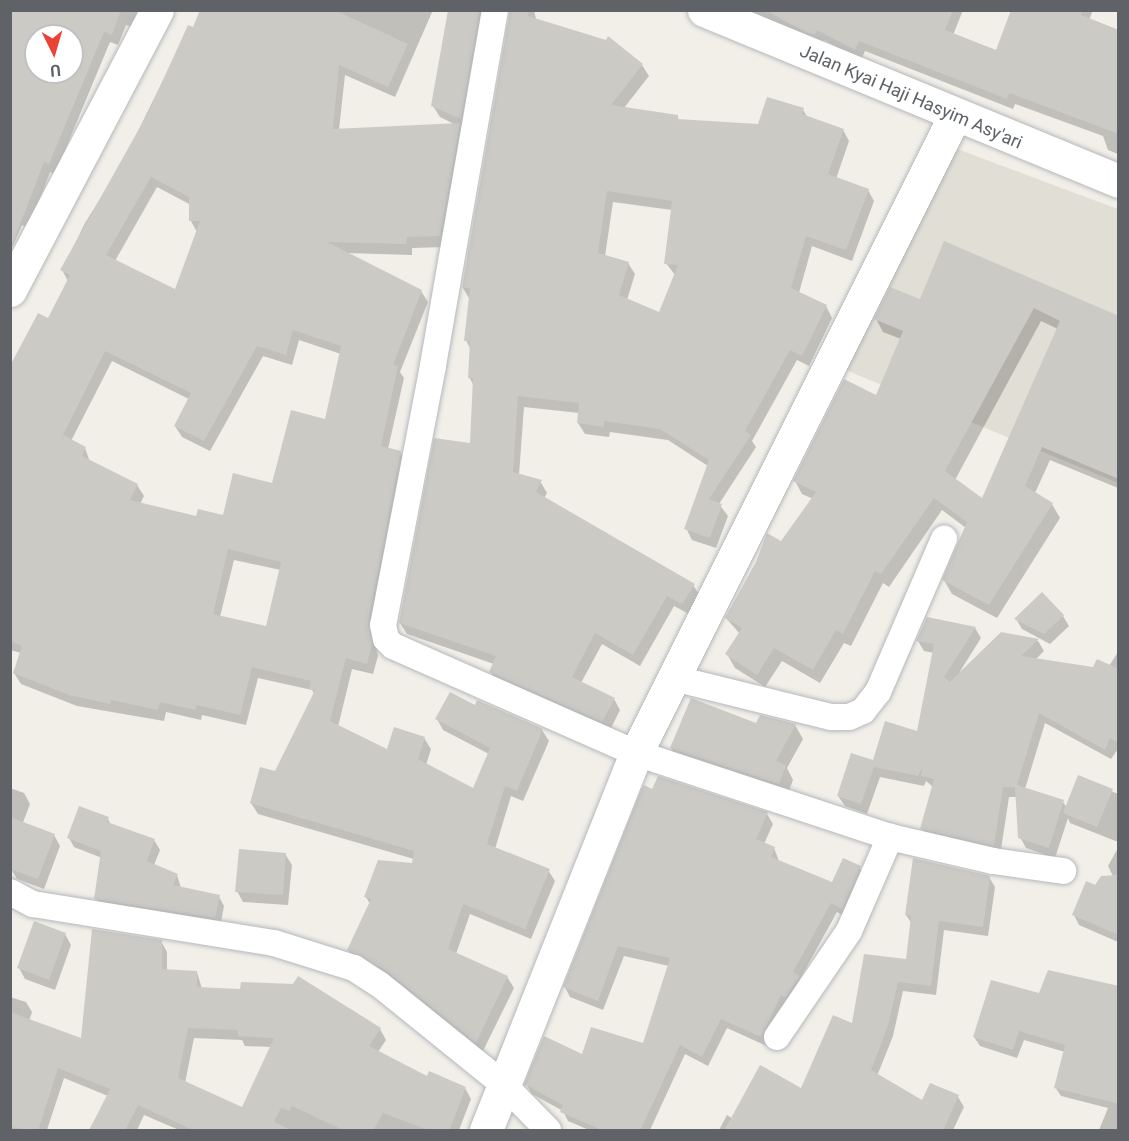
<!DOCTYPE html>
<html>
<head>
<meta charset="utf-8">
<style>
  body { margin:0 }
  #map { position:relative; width:1129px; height:1141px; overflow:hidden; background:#f1efe8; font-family:Roboto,sans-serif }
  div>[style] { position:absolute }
  .education>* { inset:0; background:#e1ded6 }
  .shadow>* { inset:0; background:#0003 }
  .building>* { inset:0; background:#cccac5 }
  .roads { filter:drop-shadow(0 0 2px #b5b8bc) drop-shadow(0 0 2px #b5b8bc) }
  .minor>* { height:26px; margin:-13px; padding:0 13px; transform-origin:13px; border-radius:13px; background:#fff }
  .tertiary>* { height:33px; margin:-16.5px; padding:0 16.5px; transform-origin:16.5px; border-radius:16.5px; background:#fff }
  .secondary>* { height:33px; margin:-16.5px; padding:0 16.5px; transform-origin:16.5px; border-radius:16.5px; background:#fff }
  span { translate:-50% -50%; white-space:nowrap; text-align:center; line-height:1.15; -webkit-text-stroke:5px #fff; paint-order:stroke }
  .street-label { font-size:18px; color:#5f6368 }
  .frame { position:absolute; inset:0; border:12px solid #5f6368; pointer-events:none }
  .north { position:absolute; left:24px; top:24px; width:60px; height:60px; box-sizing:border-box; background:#fff; border:2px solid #bfc1c3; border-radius:50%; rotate:175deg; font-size:16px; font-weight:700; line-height:24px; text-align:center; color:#5f6368 }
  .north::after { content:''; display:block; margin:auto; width:21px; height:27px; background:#ea4335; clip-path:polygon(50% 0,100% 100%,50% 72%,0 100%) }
</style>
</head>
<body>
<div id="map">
  <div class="education">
    <div style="clip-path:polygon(952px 147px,1118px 209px,1118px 483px,836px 366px)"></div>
  </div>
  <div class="shadow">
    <div style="clip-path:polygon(evenodd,10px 10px,139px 10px,133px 27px,126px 25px,118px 45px,110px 42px,55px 174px,50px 172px,29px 228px,22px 225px,10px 252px,10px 10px,36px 36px,72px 36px,72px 72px,36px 72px,36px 36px)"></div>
    <div style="clip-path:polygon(evenodd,203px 10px,433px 10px,395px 97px,345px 75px,339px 130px,456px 125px,440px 117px,433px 106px,457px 10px,493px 10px,467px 129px,461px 127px,466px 135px,446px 247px,412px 248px,412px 255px,346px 253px,421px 291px,428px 302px,400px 372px,404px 378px,388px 449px,400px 452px,407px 463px,374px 634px,378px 656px,373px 674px,352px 669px,338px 727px,388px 751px,424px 738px,431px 749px,426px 765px,474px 790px,489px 754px,443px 730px,437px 719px,476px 707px,542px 730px,549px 741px,523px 801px,511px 796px,495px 849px,548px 870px,555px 881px,531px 939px,470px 914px,456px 954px,507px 977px,514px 988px,482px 1053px,355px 961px,348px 950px,370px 904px,366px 897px,413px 865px,414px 859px,258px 814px,251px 803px,276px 773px,315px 695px,312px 690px,258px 678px,246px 725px,202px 715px,201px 720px,166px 712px,164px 721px,77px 706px,21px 684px,14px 673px,21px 653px,10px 650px,10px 370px,49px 320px,68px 281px,62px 270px,85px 223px,122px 164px,189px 27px,193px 29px,203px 10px,157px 187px,191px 205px,191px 221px,197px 232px,176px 291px,115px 261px,157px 187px,203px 10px,299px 340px,341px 354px,326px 421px,273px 484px,224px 516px,197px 518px,140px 504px,144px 496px,137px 485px,90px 462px,85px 448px,71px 441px,112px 361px,189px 399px,175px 426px,182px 437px,210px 451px,263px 356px,292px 365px,299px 340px,203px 10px,234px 560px,281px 570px,267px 628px,220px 617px,234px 560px)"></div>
    <div style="clip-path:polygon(evenodd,511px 10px,534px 10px,536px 19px,642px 65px,649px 76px,624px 108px,677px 116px,679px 120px,759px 126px,803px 110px,808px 118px,843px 130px,849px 141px,836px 179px,868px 190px,874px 201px,852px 261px,812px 246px,799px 293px,826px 306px,832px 318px,809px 366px,797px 360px,752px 441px,756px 447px,719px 504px,728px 516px,716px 548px,692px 540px,686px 528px,708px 466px,668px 440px,610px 432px,609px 437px,585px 434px,578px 423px,579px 413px,524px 407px,519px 475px,540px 481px,547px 493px,544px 498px,693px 585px,700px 596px,689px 614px,674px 606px,640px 666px,602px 644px,581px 683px,614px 699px,620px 710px,609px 732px,497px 683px,491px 672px,494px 664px,407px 634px,400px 623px,471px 445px,474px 386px,469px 377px,471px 350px,466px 340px,470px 300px,463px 288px,511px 10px,613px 202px,672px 210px,666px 263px,675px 275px,660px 314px,627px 300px,635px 274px,628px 263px,605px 256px,613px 202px)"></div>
    <div style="clip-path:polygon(749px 10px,963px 10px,953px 35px,996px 52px,1013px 10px,1093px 10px,1089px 20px,1118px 31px,1118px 154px,1108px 150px,1103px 136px,1015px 104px,1013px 109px,865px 51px,861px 60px,824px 40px,821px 46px)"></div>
    <div style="clip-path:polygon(evenodd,945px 243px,1118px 318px,1118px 488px,1050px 460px,1035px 493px,1052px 504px,1060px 518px,997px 618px,952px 594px,944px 580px,966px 528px,942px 510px,889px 587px,883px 583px,851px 646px,844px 643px,820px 683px,782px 661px,765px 687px,735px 668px,727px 654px,740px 634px,726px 618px,813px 499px,802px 494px,795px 481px,876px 397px,901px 339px,883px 332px,876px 319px,920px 301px,945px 243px,1041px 321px,1058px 329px,983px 500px,955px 480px,1041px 321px)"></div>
    <div style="clip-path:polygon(1063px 616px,1069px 626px,1050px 644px,1022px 629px,1016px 619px)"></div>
    <div style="clip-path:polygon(975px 628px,981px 638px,959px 673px,1001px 633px,1038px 641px,1044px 651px,1035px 660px,1094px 669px,1109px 666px,1118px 652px,1118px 749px,1111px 759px,1045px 723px,1025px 789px,1063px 802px,1067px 808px,1079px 777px,1118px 794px,1118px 842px,1070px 823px,1068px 818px,1055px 858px,1026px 848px,1020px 837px,1017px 797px,1009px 797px,1000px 856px,928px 839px,922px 828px,933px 787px,926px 781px,924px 786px,880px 777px,867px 814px,845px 806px,838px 796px,874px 762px,918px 733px,934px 653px,924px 651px,918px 641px)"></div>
    <div style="clip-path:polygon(761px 717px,795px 725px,803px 739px,787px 768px,793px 780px,787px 797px,679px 762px,671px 748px,757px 724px)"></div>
    <div style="clip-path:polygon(10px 788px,24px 793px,30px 804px,16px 841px,10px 839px)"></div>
    <div style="clip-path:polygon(653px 791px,767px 814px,773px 824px,764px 844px,774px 848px,779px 861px,833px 884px,860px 868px,865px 878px,848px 918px,837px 912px,800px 979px,805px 987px,787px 1004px,767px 1046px,727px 1028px,708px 1066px,685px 1054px,650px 1130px,589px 1130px,568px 1121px,563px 1111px,532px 1094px,526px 1084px,583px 1056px,644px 1045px,669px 966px,624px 956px,603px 1010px,570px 997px,565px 987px)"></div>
    <div style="clip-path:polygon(108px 819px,111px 825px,154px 840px,160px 850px,154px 865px,177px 875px,181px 888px,219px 897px,224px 906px,220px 927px,102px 908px,96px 898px,102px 858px,74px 847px,69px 838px)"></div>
    <div style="clip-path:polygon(54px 835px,60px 846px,44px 889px,17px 879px,11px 869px)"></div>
    <div style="clip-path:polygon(1118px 848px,1118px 942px,1079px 925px,1074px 915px,1096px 887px,1113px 876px,1108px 866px)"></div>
    <div style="clip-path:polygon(285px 854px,292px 865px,288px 905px,243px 902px,237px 891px)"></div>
    <div style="clip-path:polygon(989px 877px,995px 887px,988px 936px,944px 930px,936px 995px,903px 991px,893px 1036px,877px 1076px,923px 1102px,958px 1097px,964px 1107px,953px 1130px,719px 1130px,727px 1115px,733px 1119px,802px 1090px,907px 961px,912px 924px,906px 915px)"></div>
    <div style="clip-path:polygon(65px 934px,71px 945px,55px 990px,25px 979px,19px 968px)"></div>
    <div style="clip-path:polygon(evenodd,161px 941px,167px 952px,167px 971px,197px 972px,202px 989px,380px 1029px,386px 1040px,378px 1052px,428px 1078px,465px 1088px,471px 1099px,459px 1130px,179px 1130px,144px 1115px,137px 1130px,89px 1130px,108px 1096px,64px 1078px,47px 1130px,10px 1130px,10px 997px,26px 1002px,32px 1012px,29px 1021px,82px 1040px,161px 941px,194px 1038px,242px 1040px,245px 1046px,271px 1047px,243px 1109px,185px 1083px,194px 1038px)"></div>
    <div style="clip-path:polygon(1118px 982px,1118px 1130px,1099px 1130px,1108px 1108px,1061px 1096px,1055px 1087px,1065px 1052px,1024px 1040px,1017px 1058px,980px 1046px,974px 1037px,1039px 995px,1116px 987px)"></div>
  </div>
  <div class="building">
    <div style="clip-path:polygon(evenodd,10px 10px,121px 10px,112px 35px,104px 32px,49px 164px,44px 162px,12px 245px,10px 10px,36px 36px,72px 36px,72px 72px,36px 72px,36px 36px)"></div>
    <div style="clip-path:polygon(evenodd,200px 10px,334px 10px,408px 44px,388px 87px,339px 65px,333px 129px,460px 123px,440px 236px,407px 237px,406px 244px,327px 242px,422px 290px,393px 365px,398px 366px,381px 446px,401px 451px,368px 622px,372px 644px,367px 664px,346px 658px,330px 721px,387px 749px,394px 727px,425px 737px,418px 759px,473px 788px,490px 748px,435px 719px,450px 692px,475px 705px,477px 700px,543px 729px,517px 791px,505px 786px,487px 844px,550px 869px,525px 929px,463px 904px,448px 949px,508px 976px,476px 1043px,387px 971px,347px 950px,371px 899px,364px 897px,378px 860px,412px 863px,414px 851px,250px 803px,260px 767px,275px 771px,315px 690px,309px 689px,311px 681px,252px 667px,240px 715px,197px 705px,195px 710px,160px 702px,158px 710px,111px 700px,110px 704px,69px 695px,13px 673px,22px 646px,10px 641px,10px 366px,38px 313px,48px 318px,70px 275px,60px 270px,149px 111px,188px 25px,193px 27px,200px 10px,151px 177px,189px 197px,189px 221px,200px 221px,175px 289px,106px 255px,151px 177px,200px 10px,293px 330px,341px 346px,325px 419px,291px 410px,272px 483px,233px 473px,223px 515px,198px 509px,196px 516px,130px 500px,138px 484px,82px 456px,86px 447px,63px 435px,105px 351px,191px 393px,174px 426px,204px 441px,257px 346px,286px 355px,293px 330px,200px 10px,228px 549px,281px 562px,266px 626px,213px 614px,228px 549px)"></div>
    <div style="clip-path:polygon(448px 10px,480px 10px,461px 119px,431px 106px)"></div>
    <div style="clip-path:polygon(evenodd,510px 10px,529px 10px,528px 16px,606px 40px,608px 36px,643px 64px,611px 105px,678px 115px,677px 119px,758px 124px,767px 97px,804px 108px,802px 114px,844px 129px,828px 174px,869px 189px,846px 250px,806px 236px,791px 288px,827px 305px,802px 356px,790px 350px,745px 431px,751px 435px,709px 499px,722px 504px,710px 538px,684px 529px,709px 460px,660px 429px,604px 421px,604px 427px,577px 423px,579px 403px,518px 396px,513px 472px,542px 480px,536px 492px,695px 584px,682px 604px,667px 596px,633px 655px,595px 633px,572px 677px,615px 698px,602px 722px,489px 672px,496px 656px,399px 623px,434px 438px,470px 443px,473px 378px,468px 378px,470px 341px,464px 341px,470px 288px,462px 288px,510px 10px,607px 191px,672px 201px,664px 264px,678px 265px,659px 312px,619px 295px,629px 262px,598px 253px,607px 191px)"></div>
    <div style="clip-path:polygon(765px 10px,953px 10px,945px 30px,996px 50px,1011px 10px,1083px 10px,1081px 15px,1119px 30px,1119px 134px,1009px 93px,1007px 99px,859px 41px,855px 50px,817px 30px,815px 35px,805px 32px)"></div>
    <div style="clip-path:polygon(evenodd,944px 241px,1119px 316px,1119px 479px,1042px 447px,1025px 486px,1053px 503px,989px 605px,942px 580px,967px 522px,934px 498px,881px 574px,875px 571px,843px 634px,836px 630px,813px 670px,774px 648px,757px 675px,725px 654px,742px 628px,725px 618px,756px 562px,767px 533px,781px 541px,816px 492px,793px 481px,844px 379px,876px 395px,903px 331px,874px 319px,890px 287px,920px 299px,944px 241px,1034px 308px,1060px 321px,982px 498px,945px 471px,1034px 308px)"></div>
    <div style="clip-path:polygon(1042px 592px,1064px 615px,1044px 634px,1014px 619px)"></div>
    <div style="clip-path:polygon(927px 617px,976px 627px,944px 677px,950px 682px,1001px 632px,1039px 639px,1021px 656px,1093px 667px,1097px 659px,1119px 669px,1119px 743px,1110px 738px,1105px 750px,1039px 713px,1017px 785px,1064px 800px,1049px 848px,1018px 838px,1015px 787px,1003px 787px,994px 846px,920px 829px,934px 779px,921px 776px,923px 767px,918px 776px,874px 767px,861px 804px,837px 796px,851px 753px,873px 760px,885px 721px,917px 731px,934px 644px,916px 641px)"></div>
    <div style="clip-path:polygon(691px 698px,756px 723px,760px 715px,796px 724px,776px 761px,786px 765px,779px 784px,670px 748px)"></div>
    <div style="clip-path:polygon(1078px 775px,1113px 789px,1097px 827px,1063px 813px)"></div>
    <div style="clip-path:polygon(658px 776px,768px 812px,756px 839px,775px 847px,771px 857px,832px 882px,843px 858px,861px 866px,842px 909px,831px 903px,793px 972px,800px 976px,785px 998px,781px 995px,761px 1037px,721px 1019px,702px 1057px,680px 1045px,640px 1131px,604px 1131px,560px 1112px,563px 1105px,524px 1084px,544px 1036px,582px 1054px,591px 1027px,643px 1043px,670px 958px,618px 946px,598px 1001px,563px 987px,641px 790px,644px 785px,652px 789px)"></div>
    <div style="clip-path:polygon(79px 806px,109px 817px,107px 822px,155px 839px,147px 861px,178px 874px,173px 885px,220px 895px,215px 918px,94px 899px,101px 851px,67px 838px)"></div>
    <div style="clip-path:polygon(10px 817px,55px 834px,38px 879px,10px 869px)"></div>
    <div style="clip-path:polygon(239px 849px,286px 853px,283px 895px,235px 892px)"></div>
    <div style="clip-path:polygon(913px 858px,990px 876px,983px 927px,939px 921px,931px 986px,898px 982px,888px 1026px,871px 1070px,922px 1100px,930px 1083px,959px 1095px,943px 1131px,724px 1131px,760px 1065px,801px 1088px,833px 1015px,852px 1023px,864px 954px,906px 959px,911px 916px,905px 915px)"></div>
    <div style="clip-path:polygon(1119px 875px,1119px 935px,1072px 915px,1086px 881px,1095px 885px,1101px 876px)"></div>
    <div style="clip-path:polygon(34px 921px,66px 933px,49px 980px,17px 968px)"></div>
    <div style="clip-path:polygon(evenodd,92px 929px,162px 940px,162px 969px,197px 971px,197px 987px,240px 989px,241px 982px,293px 984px,298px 976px,381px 1028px,369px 1046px,427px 1076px,429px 1071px,466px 1087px,449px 1131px,431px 1131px,383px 1113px,373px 1131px,345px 1131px,292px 1106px,289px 1111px,281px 1108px,274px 1122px,293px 1131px,195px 1131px,138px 1105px,125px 1131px,89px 1131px,110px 1089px,58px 1068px,38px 1131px,10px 1127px,10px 1012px,81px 1038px,92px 929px,188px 1028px,238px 1030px,238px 1036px,274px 1038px,242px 1107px,178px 1078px,188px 1028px)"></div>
    <div style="clip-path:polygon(1048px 970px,1119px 986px,1119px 1104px,1054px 1088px,1065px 1045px,1019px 1031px,1013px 1050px,973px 1037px,991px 980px,1039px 993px)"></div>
  </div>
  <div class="roads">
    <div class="minor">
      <div style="left:495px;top:10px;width:361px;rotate:99.9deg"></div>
      <div style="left:433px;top:366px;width:264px;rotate:100.9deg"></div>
      <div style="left:383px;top:625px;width:14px;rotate:78deg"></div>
      <div style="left:386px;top:639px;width:10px;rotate:45deg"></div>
      <div style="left:393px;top:646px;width:266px;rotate:23.8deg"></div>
      <div style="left:636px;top:753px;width:268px;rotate:18.3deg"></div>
      <div style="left:890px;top:837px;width:106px;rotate:13.1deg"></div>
      <div style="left:993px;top:861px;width:71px;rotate:8.1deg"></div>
      <div style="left:673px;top:678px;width:163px;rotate:13.9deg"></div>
      <div style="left:831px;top:717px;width:18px"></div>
      <div style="left:849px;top:717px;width:15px;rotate:-23deg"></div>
      <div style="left:863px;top:711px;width:24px;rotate:-52deg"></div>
      <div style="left:878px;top:692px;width:167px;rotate:-66.7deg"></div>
      <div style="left:10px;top:892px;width:26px;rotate:28deg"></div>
      <div style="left:33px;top:904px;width:244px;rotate:9.2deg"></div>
      <div style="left:274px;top:943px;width:84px;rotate:17.4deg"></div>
      <div style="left:354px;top:968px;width:30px;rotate:33deg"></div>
      <div style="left:379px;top:984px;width:161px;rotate:38.9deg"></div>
      <div style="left:504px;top:1085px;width:63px;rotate:45.6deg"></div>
      <div style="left:777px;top:1037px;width:128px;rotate:-55.8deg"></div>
      <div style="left:849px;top:931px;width:103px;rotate:-66.4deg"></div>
    </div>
    <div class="tertiary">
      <div style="left:704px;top:10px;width:448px;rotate:22.4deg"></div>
      <div style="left:486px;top:1130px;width:406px;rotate:-68.3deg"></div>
      <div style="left:636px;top:753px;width:711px;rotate:-63.43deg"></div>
    </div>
    <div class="secondary">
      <div style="left:10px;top:290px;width:316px;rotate:-62.3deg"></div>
    </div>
  </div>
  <div class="street-label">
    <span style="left:911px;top:97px;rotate:23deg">Jalan Kyai Haji Hasyim Asy'ari</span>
  </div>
  <div class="frame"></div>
  <div class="north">U</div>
</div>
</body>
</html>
